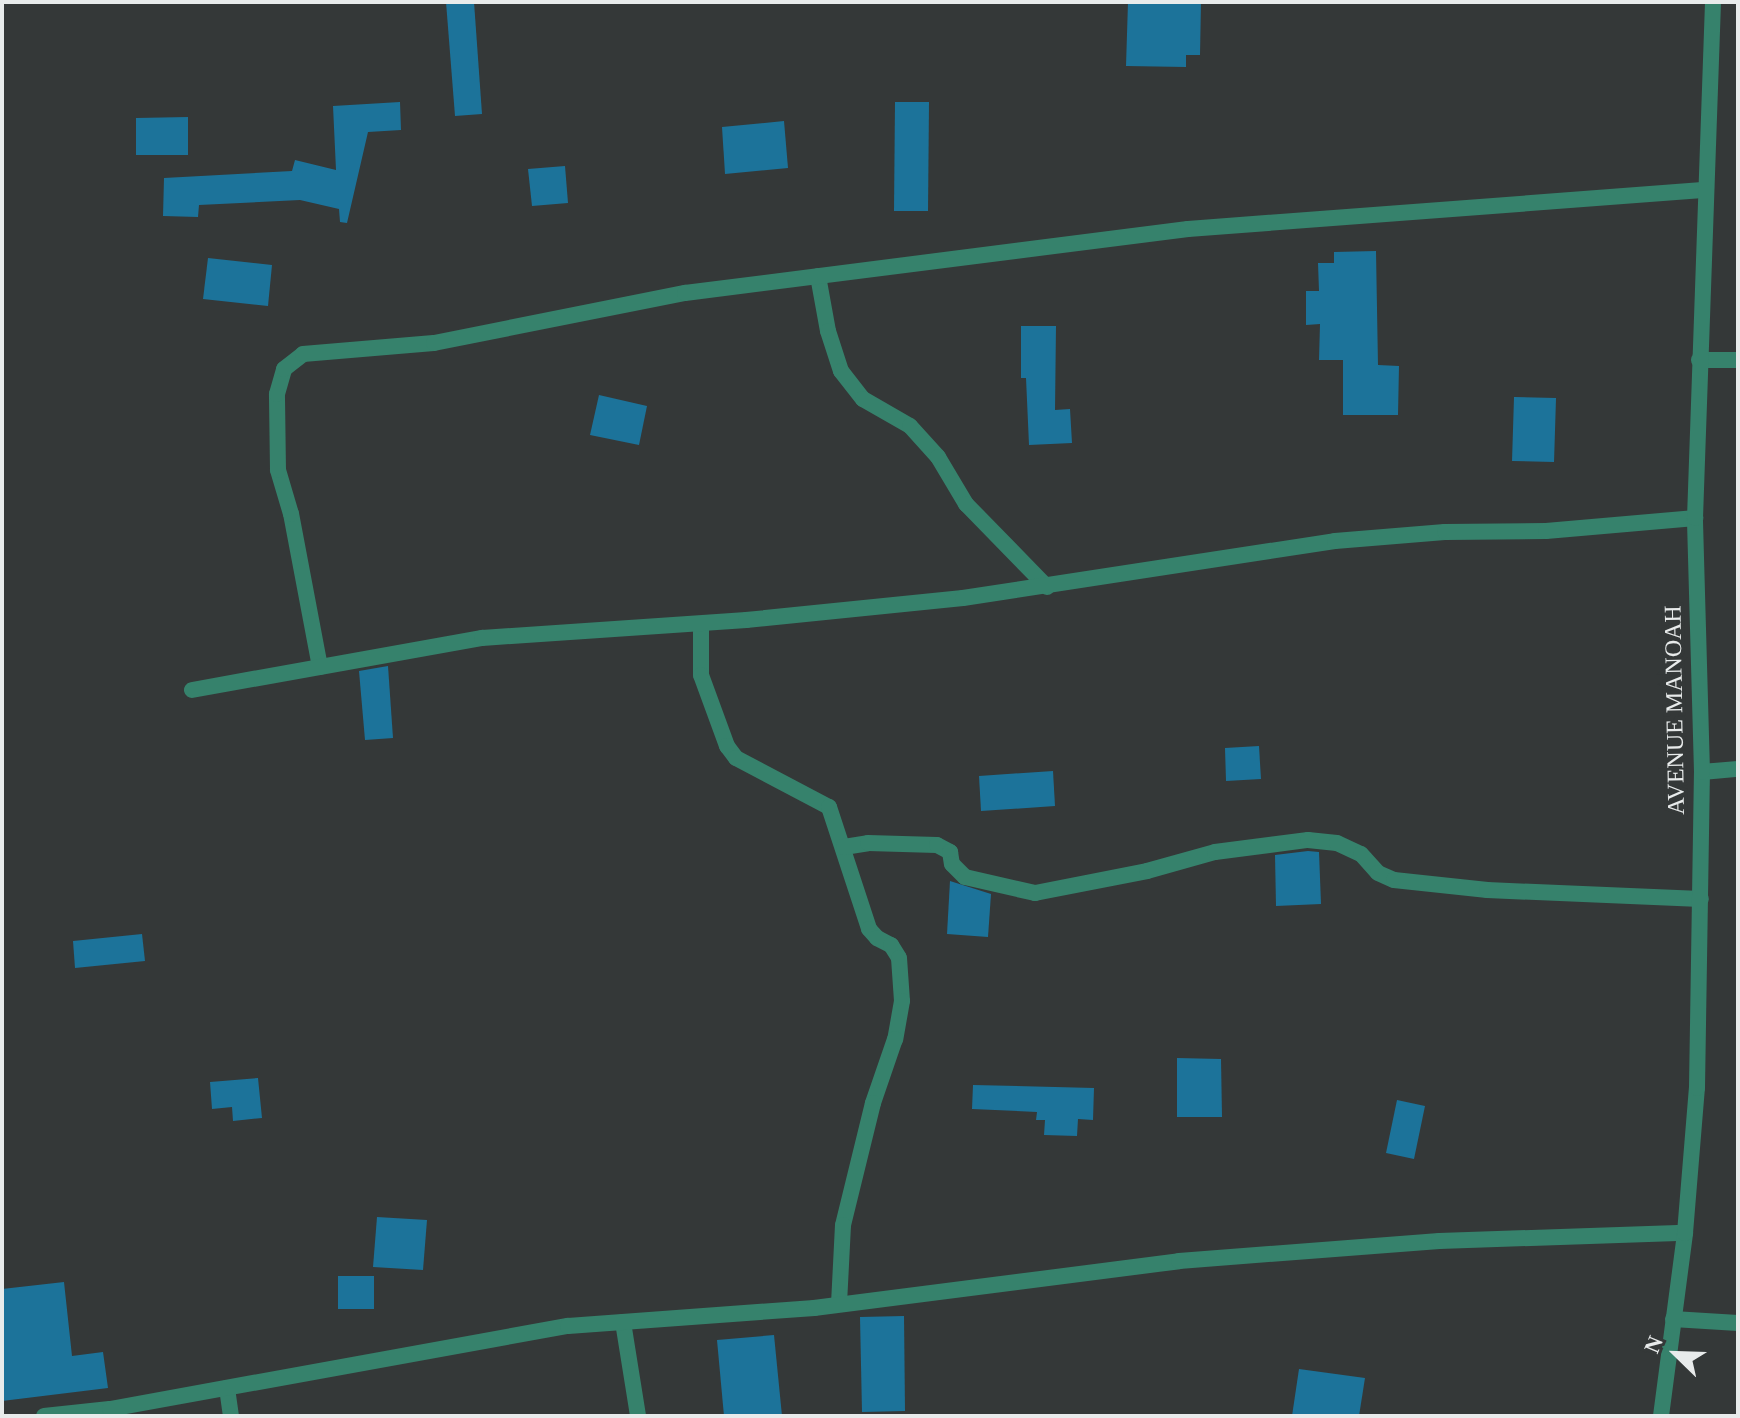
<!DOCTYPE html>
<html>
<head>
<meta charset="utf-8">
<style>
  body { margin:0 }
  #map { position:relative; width:1740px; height:1418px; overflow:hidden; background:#343838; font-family:Georgia,serif }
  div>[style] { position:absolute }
  .building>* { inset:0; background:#1c739a }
  .minor>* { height:16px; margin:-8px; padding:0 8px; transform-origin:8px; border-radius:8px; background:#36826c }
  span { translate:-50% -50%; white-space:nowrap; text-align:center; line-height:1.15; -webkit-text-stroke:7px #343838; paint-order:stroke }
  .street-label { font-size:24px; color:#e8ebeb }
  .frame { position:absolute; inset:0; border:4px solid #e8ebeb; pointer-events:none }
  .north { position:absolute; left:1636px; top:1314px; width:80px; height:80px; -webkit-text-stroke:6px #343838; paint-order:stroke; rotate:293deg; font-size:22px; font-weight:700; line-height:32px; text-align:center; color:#e8ebeb }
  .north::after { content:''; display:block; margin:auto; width:28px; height:36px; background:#e8ebeb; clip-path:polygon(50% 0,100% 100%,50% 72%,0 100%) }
</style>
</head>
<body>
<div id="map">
  <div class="building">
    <div style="clip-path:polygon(446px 2px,474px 2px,482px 114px,455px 116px)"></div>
    <div style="clip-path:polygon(1128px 2px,1201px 2px,1200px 55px,1186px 55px,1186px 67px,1126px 66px)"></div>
    <div style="clip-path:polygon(400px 102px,401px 130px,368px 132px,347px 223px,340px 222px,339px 209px,300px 200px,199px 205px,198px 217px,163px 216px,164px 178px,292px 171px,295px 160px,336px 170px,333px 106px)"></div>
    <div style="clip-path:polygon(895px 102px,929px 102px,928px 211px,894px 211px)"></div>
    <div style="clip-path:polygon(188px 117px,188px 155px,136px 155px,136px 118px)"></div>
    <div style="clip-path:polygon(784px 121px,788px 168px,725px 174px,722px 127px)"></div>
    <div style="clip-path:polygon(565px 166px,568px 203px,532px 206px,528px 169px)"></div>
    <div style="clip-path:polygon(1376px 251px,1378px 365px,1399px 366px,1398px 415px,1343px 415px,1343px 360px,1319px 360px,1320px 324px,1306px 325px,1306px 291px,1319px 291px,1318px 263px,1334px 263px,1334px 252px)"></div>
    <div style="clip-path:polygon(208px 258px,272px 265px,268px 306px,203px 299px)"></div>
    <div style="clip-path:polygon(1021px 326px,1056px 326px,1055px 410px,1070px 409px,1072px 443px,1029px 445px,1026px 378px,1021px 378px)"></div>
    <div style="clip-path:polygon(599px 395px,647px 406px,639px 445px,590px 435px)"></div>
    <div style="clip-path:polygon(1514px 397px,1556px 398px,1554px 462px,1512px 461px)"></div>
    <div style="clip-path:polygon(388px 666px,393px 738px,365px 740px,359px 671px)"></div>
    <div style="clip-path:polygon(1259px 746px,1261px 779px,1226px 781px,1225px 748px)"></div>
    <div style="clip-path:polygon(1053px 771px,1055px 806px,981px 811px,979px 776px)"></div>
    <div style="clip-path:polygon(1308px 851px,1319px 852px,1321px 904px,1276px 906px,1275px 855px)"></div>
    <div style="clip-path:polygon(950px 881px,991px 894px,988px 937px,947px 934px)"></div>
    <div style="clip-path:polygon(142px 934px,145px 961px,75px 968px,73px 941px)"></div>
    <div style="clip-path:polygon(1177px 1058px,1221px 1059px,1222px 1117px,1177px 1117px)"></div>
    <div style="clip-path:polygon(258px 1078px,262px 1118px,233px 1121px,232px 1107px,212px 1109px,210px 1082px)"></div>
    <div style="clip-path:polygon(973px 1085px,1094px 1088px,1093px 1120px,1078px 1119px,1077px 1136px,1044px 1135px,1045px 1120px,1036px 1120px,1037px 1112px,972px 1109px)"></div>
    <div style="clip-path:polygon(1397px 1100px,1425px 1106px,1414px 1159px,1386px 1153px)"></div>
    <div style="clip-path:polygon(377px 1217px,427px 1220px,423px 1270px,373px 1267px)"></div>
    <div style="clip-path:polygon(338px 1276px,374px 1276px,374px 1309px,338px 1309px)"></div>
    <div style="clip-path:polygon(64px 1282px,72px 1356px,103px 1352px,108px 1388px,2px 1401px,2px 1289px)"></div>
    <div style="clip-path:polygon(904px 1316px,905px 1411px,862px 1412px,860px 1317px)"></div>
    <div style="clip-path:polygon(774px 1335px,782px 1416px,724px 1416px,717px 1340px)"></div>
    <div style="clip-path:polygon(1299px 1369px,1365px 1378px,1359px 1416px,1292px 1416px)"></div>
  </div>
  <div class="minor">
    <div style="left:818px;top:276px;width:56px;rotate:79.7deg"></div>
    <div style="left:828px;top:331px;width:42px;rotate:72deg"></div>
    <div style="left:841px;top:371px;width:36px;rotate:52deg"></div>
    <div style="left:863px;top:399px;width:54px;rotate:29.9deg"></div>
    <div style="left:910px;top:426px;width:42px;rotate:47.9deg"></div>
    <div style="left:938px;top:457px;width:55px;rotate:59.2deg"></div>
    <div style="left:966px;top:504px;width:116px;rotate:45.7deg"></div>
    <div style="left:1699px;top:360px;width:39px"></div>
    <div style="left:701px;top:624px;width:51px;rotate:90deg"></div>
    <div style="left:701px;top:675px;width:76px;rotate:69.9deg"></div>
    <div style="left:727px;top:746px;width:15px;rotate:53deg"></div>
    <div style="left:736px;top:758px;width:105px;rotate:27.8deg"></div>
    <div style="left:829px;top:807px;width:128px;rotate:71.8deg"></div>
    <div style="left:869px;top:929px;width:12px;rotate:48deg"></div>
    <div style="left:877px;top:938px;width:16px;rotate:27deg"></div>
    <div style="left:891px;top:945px;width:15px;rotate:58deg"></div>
    <div style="left:899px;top:958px;width:43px;rotate:86deg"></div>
    <div style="left:902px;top:1001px;width:39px;rotate:100deg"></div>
    <div style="left:895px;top:1039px;width:68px;rotate:109deg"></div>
    <div style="left:873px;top:1103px;width:126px;rotate:103.8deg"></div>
    <div style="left:843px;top:1225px;width:79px;rotate:92.9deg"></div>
    <div style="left:320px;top:667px;width:156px;rotate:-100.7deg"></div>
    <div style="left:291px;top:514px;width:46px;rotate:-106.5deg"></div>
    <div style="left:278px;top:470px;width:76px;rotate:-90.8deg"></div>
    <div style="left:277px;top:394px;width:26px;rotate:-74deg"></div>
    <div style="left:284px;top:369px;width:24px;rotate:-38deg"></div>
    <div style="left:303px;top:354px;width:131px;rotate:-4.8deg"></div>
    <div style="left:434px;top:343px;width:256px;rotate:-11.3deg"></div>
    <div style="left:685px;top:293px;width:507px;rotate:-7.25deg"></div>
    <div style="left:1188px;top:229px;width:516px;rotate:-4.33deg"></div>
    <div style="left:192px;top:690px;width:295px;rotate:-10.2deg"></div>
    <div style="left:482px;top:638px;width:265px;rotate:-3.9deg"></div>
    <div style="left:746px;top:620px;width:218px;rotate:-5.8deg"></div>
    <div style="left:963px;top:598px;width:376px;rotate:-8.7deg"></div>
    <div style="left:1335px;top:541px;width:110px;rotate:-4.7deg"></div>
    <div style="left:1445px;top:532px;width:101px;rotate:-0.6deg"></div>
    <div style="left:1546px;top:531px;width:150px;rotate:-5deg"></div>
    <div style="left:1702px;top:772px;width:36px;rotate:-5deg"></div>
    <div style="left:844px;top:847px;width:24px;rotate:-9deg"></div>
    <div style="left:868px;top:843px;width:69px;rotate:1.7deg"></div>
    <div style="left:937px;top:845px;width:15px;rotate:28deg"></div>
    <div style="left:950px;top:852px;width:12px;rotate:81deg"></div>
    <div style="left:952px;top:864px;width:18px;rotate:45deg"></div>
    <div style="left:965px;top:877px;width:72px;rotate:12.9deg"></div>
    <div style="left:1035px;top:893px;width:114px;rotate:-11.1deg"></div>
    <div style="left:1147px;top:871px;width:71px;rotate:-15.6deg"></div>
    <div style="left:1215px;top:852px;width:94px;rotate:-7.4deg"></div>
    <div style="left:1308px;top:840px;width:29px;rotate:6deg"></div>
    <div style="left:1337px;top:843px;width:26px;rotate:25deg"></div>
    <div style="left:1361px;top:854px;width:25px;rotate:48deg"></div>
    <div style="left:1378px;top:873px;width:17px;rotate:24deg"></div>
    <div style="left:1394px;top:880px;width:94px;rotate:6.1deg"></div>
    <div style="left:1487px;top:890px;width:214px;rotate:2.4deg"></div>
    <div style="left:1673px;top:1319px;width:65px;rotate:3.5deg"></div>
    <div style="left:623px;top:1322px;width:95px;rotate:80.9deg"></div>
    <div style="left:227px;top:1388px;width:28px;rotate:82deg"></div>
    <div style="left:44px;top:1416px;width:66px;rotate:-6.1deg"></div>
    <div style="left:110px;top:1409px;width:465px;rotate:-10.3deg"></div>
    <div style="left:568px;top:1326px;width:247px;rotate:-4.2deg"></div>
    <div style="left:814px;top:1308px;width:368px;rotate:-7.3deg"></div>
    <div style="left:1179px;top:1261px;width:261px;rotate:-4.4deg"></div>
    <div style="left:1439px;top:1241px;width:246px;rotate:-1.9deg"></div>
    <div style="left:1661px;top:1416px;width:185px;rotate:-82.5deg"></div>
    <div style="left:1685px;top:1233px;width:145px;rotate:-85.3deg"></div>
    <div style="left:1697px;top:1088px;width:316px;rotate:-89.1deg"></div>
    <div style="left:1702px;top:772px;width:254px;rotate:-91.6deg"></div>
    <div style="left:1695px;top:518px;width:516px;rotate:-88deg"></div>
  </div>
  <div class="street-label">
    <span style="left:1675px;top:710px;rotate:-91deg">AVENUE MANOAH</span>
  </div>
  <div class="frame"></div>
  <div class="north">N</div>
</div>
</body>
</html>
